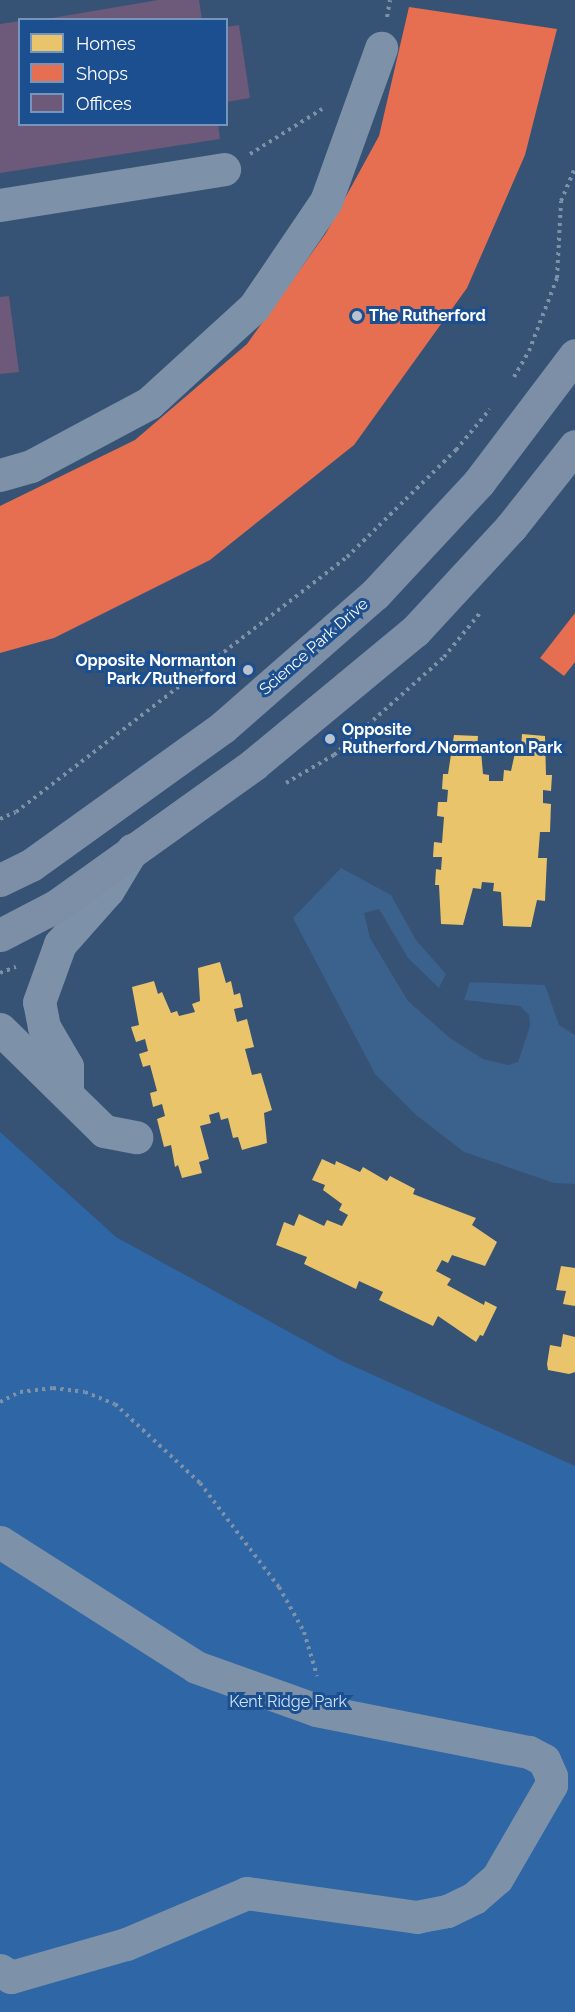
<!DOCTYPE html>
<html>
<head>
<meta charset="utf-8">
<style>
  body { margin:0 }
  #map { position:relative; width:575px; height:2012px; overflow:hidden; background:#365274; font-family:Raleway,sans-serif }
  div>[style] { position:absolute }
  .green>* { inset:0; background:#2f66a5 }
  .water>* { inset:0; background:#3b618d }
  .homes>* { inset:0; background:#e9c46a }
  .shops>* { inset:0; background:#e76f51 }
  .offices>* { inset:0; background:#6d597a }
  .path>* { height:4px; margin-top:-2px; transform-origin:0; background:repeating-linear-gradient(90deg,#7d92a8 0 3px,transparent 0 7.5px) }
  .minor>* { height:33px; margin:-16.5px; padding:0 16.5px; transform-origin:16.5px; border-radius:16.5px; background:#7d92a8 }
  .major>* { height:33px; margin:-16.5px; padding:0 16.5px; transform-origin:16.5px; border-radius:16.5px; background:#7d8ea7 }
  .dots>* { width:16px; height:16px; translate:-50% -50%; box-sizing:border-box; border:3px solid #1b4f8f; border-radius:50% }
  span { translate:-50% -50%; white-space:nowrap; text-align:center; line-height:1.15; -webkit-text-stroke:6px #1b4f8f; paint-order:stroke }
  .poi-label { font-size:16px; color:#fff; font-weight:700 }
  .left { translate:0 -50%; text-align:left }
  .right { translate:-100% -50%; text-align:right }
  .street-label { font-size:16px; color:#fff }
  .park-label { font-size:16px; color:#cfe3fa }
  .legend { position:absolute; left:18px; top:18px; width:210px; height:108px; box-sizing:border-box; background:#1b4f8f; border:2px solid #7695bc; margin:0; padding:8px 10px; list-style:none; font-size:18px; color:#fff }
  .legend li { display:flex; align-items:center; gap:12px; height:30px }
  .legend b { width:30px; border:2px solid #7695bc }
</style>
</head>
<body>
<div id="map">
  <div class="green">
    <div style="clip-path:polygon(0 1132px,116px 1237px,342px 1361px,575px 1466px,575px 2012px,0 2012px)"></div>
  </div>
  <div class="water">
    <div style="clip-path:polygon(341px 868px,391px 895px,416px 940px,446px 974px,439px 988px,408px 958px,379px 909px,364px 913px,370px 938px,408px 1001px,450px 1038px,483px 1059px,508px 1065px,518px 1062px,530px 1026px,529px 1015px,520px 1006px,464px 1000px,470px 982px,545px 985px,559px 1025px,575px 1035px,575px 1184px,554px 1183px,464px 1152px,416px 1115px,375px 1074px,293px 918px)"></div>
  </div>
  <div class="homes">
    <div style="clip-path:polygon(522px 734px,545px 736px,546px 775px,552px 775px,551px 791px,543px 790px,543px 803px,551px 804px,550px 832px,540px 832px,538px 858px,547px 858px,545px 901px,537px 900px,531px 927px,503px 926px,501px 892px,493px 891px,494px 883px,482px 882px,481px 889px,473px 888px,463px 925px,441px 924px,439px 885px,435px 885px,436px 869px,441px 870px,442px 857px,433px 857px,434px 842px,442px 843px,444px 817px,437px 816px,438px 802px,447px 802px,448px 790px,442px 789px,443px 774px,448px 774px,454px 735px,478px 736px,477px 751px,481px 751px,483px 774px,489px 775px,489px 781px,503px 781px,504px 770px,511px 771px,516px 748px,521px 748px)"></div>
    <div style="clip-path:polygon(220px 962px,226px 983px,231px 981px,234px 995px,240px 993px,243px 1007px,234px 1009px,237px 1022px,247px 1019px,254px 1047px,245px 1049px,252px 1075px,261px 1073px,272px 1110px,264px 1113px,267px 1143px,242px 1150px,238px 1137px,233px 1138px,228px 1118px,221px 1120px,219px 1112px,209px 1115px,211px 1123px,200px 1126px,209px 1159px,199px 1162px,202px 1173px,182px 1178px,178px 1165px,175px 1167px,171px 1145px,164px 1147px,157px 1119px,165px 1116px,162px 1104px,153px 1107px,150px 1093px,157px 1091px,150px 1065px,143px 1067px,139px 1054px,148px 1051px,145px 1039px,136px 1042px,131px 1027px,139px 1025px,132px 987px,154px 981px,158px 994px,162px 992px,171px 1013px,177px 1011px,179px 1016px,195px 1012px,192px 1004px,200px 1001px,198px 968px)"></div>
    <div style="clip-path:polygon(322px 1159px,335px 1165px,336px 1161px,360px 1172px,363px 1167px,387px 1181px,390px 1176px,415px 1189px,413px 1194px,476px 1218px,472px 1225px,497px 1242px,485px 1266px,452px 1255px,448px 1263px,442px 1260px,436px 1271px,451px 1279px,447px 1285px,484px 1305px,485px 1301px,497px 1307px,483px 1336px,480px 1335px,476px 1342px,438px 1316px,433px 1326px,379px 1300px,383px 1292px,359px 1281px,356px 1289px,304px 1264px,307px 1257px,276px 1245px,284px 1222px,294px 1226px,299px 1214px,324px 1226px,327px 1220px,342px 1226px,348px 1215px,339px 1210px,342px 1204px,323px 1190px,325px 1185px,312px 1180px)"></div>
    <div style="clip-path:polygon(561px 1266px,575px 1268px,575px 1306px,563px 1304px,566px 1291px,556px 1290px)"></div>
    <div style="clip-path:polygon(563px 1334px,575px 1337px,575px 1372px,569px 1374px,548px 1370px,547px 1364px,550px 1345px,561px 1347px)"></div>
  </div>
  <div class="shops">
    <div style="clip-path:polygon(409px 7px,557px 29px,525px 155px,467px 288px,354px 445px,210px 560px,54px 638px,0 653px,0 506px,135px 440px,247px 344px,326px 233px,379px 136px)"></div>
    <div style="clip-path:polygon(575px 613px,575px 662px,564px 676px,540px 658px)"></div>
  </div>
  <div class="offices">
    <div style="clip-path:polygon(158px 0,199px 0,202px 20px,40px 20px)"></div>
    <div style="clip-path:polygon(20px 21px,20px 124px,218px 124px,220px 139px,0 173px,0 24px)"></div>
    <div style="clip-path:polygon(239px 25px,250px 98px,226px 102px,226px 27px)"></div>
    <div style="clip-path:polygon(9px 296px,19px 372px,0 374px,0 297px)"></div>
  </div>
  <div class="path">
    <div style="left:387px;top:17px;width:17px;rotate:-80deg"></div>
    <div style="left:250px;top:154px;width:85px;rotate:-32deg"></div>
    <div style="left:514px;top:377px;width:30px;rotate:-60deg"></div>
    <div style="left:529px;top:351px;width:78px;rotate:-69deg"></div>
    <div style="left:557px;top:278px;width:77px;rotate:-87deg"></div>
    <div style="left:561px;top:201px;width:36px;rotate:-67deg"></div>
    <div style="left:286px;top:783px;width:56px;rotate:-30.3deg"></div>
    <div style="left:334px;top:755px;width:147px;rotate:-41.7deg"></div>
    <div style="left:444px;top:657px;width:57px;rotate:-50.7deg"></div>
    <div style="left:0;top:819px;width:17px;rotate:-24deg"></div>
    <div style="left:16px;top:812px;width:418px;rotate:-37.6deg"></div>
    <div style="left:347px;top:557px;width:153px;rotate:-44.5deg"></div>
    <div style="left:456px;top:450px;width:53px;rotate:-50.3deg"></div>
    <div style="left:0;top:973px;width:17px;rotate:-21deg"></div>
    <div style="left:0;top:1402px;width:22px;rotate:-27deg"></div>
    <div style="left:20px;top:1392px;width:33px;rotate:-7deg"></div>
    <div style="left:53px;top:1388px;width:32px;rotate:7deg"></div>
    <div style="left:85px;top:1392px;width:32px;rotate:22deg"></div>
    <div style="left:115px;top:1404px;width:116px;rotate:42.9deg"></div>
    <div style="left:200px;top:1483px;width:131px;rotate:52.8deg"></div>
    <div style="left:279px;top:1587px;width:51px;rotate:60.9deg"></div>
    <div style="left:304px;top:1632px;width:46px;rotate:73.5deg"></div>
  </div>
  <div class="minor">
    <div style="left:0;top:205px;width:227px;rotate:-9.1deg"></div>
    <div style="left:0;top:475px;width:32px;rotate:-16deg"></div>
    <div style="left:31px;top:466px;width:134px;rotate:-28.1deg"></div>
    <div style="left:149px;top:403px;width:142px;rotate:-42.4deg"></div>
    <div style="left:254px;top:307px;width:128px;rotate:-55.8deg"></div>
    <div style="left:326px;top:201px;width:163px;rotate:-70.2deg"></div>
    <div style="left:0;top:1029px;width:146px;rotate:44.4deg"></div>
    <div style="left:104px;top:1131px;width:33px;rotate:11deg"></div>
    <div style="left:67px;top:1094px;width:28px;rotate:-90deg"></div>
    <div style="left:67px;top:1066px;width:45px;rotate:-120.5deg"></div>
    <div style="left:44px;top:1027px;width:25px;rotate:-101deg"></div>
    <div style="left:39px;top:1002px;width:62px;rotate:-70.1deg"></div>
    <div style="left:60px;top:944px;width:72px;rotate:-48.4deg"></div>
    <div style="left:108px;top:890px;width:47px;rotate:-59deg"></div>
    <div style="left:0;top:1542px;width:232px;rotate:32.5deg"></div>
    <div style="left:196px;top:1667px;width:127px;rotate:19.7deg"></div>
    <div style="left:316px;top:1710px;width:217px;rotate:11.2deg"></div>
    <div style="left:529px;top:1752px;width:17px;rotate:28deg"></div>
    <div style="left:544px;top:1760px;width:17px;rotate:66deg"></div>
    <div style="left:551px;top:1776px;width:9px;rotate:90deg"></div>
    <div style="left:551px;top:1785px;width:108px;rotate:120.1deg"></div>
    <div style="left:497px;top:1878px;width:30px;rotate:139deg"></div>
    <div style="left:474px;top:1898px;width:30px;rotate:154deg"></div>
    <div style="left:447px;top:1911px;width:31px;rotate:169deg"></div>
    <div style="left:417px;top:1917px;width:172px;rotate:-172deg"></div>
    <div style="left:247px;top:1893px;width:131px;rotate:157.1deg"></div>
    <div style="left:126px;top:1944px;width:120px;rotate:164deg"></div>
    <div style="left:11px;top:1977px;width:13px;rotate:-148deg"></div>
  </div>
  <div class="major">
    <div style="left:0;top:880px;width:34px;rotate:-26deg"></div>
    <div style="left:31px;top:865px;width:236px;rotate:-35.7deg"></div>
    <div style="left:223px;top:727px;width:202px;rotate:-41.2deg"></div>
    <div style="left:375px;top:594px;width:153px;rotate:-47.1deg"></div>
    <div style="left:479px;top:482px;width:159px;rotate:-52.9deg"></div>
    <div style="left:0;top:935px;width:63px;rotate:-27.4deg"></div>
    <div style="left:56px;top:906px;width:244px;rotate:-35.6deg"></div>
    <div style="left:254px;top:764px;width:209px;rotate:-39.6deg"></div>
    <div style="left:415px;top:631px;width:142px;rotate:-47.3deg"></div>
    <div style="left:511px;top:527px;width:103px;rotate:-51.7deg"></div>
  </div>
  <div class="dots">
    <div style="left:357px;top:316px;background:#b9c2ce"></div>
    <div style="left:248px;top:670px;background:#b9c2ce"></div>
    <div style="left:330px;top:739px;background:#b9c2ce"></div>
  </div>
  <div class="poi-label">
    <span class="left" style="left:369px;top:316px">The Rutherford</span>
    <span class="right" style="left:236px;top:670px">Opposite Normanton<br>Park/Rutherford</span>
    <span class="left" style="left:342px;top:739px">Opposite<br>Rutherford/Normanton Park</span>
  </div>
  <div class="street-label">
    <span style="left:314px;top:647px;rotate:-41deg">Science Park Drive</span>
  </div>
  <div class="park-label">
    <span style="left:288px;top:1702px">Kent Ridge Park</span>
  </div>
  <ul class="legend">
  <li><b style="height:16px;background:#e9c46a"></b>Homes</li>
  <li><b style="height:16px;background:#e76f51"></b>Shops</li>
  <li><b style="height:16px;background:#6d597a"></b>Offices</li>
  </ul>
</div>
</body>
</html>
